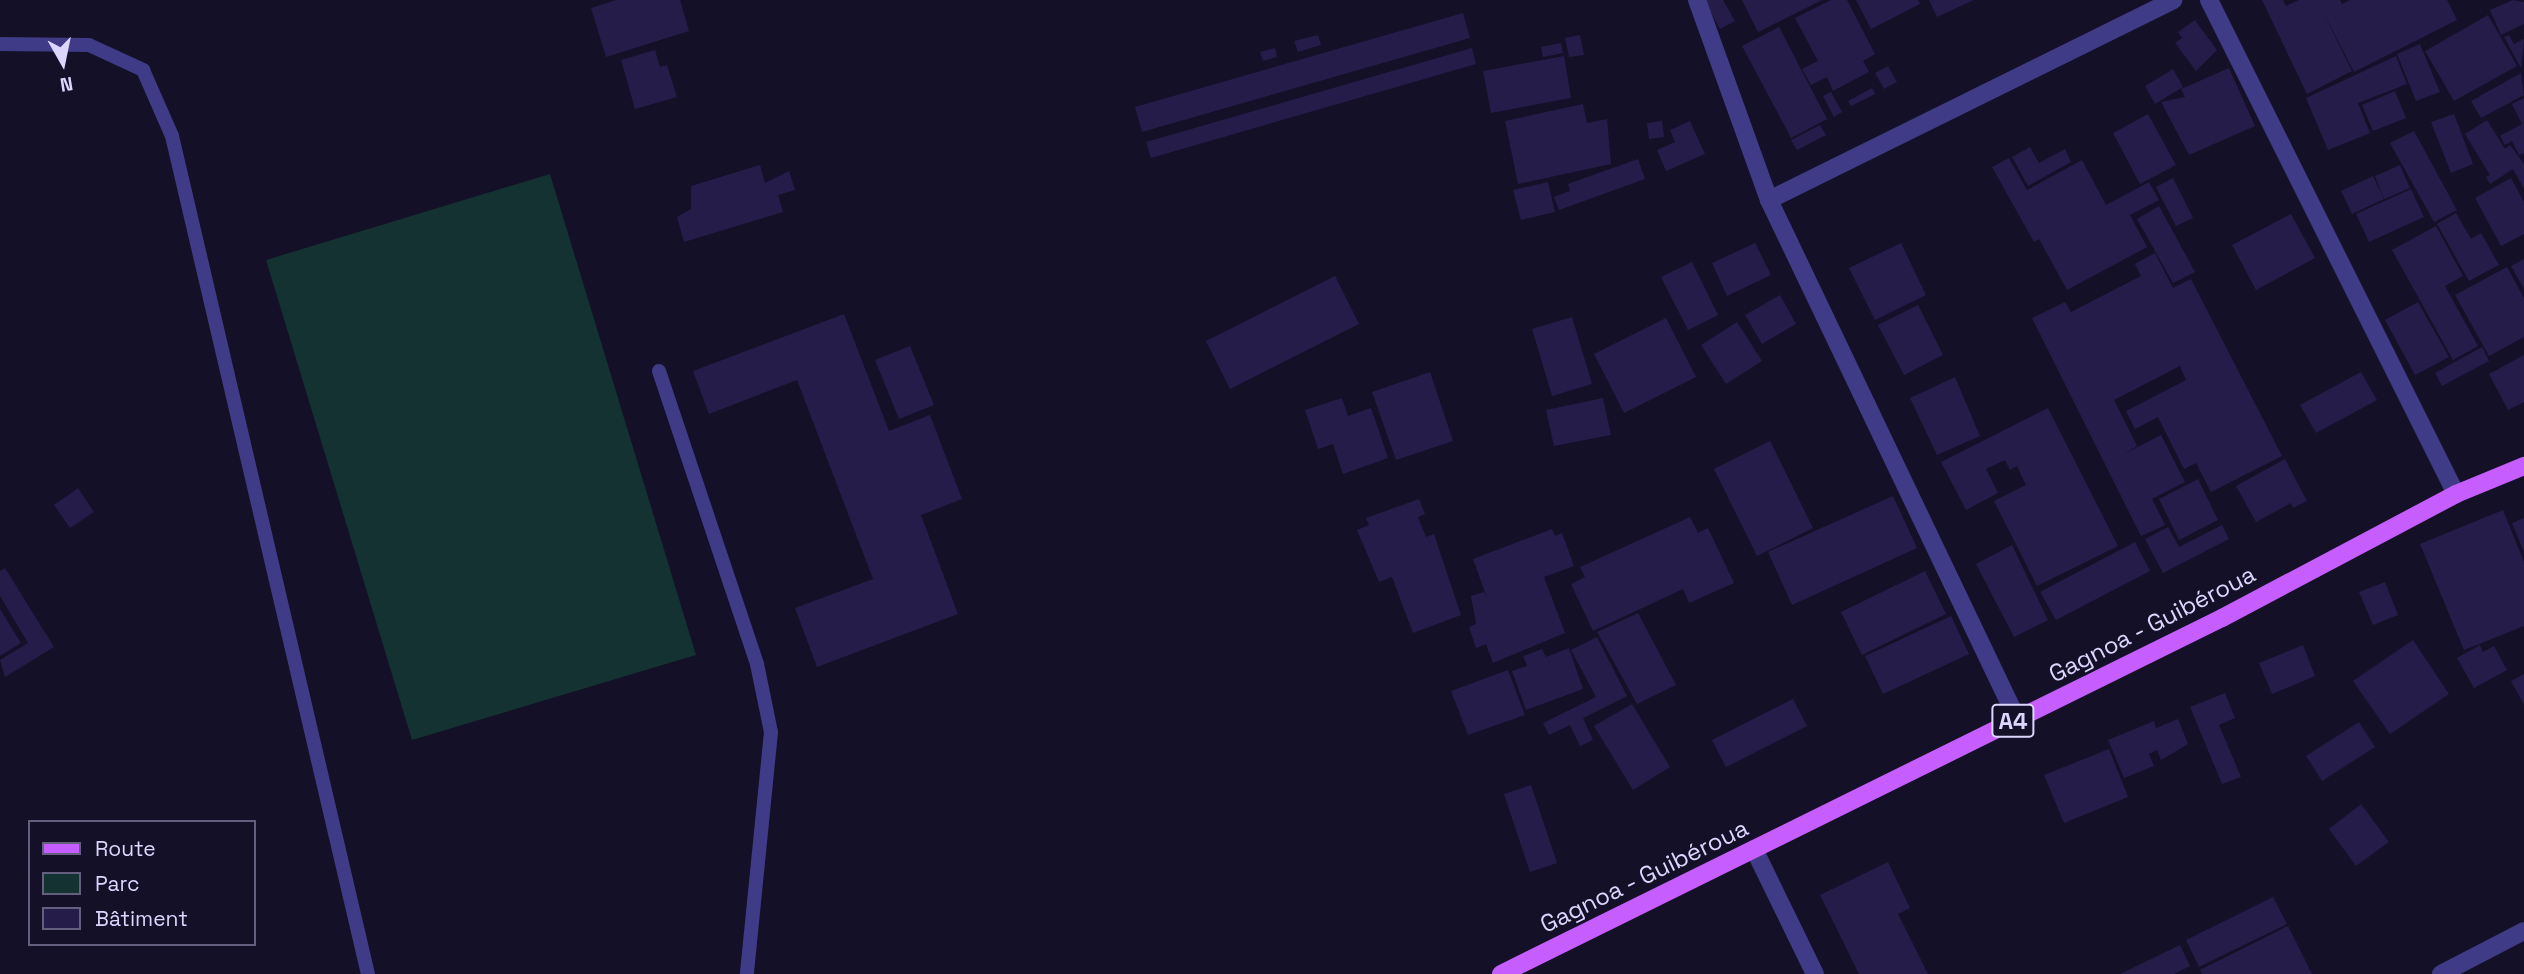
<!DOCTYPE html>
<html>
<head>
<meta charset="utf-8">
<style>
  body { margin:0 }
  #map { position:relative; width:2524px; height:974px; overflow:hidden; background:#141028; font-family:"Space Grotesk",sans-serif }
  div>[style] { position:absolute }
  .green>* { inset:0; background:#133231 }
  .building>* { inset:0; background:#261c49 }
  .lane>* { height:14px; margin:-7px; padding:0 7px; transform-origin:7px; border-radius:7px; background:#3f3b86 }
  .street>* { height:18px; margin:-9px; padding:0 9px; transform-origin:9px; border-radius:9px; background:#3f3b86 }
  .primary>* { height:18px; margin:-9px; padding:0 9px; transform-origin:9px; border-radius:9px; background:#c65eff }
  span { translate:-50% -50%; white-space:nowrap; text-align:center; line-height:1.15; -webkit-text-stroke:5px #141028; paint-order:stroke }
  .shield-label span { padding:2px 5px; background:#141028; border:2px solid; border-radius:5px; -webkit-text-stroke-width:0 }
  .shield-label { font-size:23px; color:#dcd6ff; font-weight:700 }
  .street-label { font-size:24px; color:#dcd6ff }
  .legend { position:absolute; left:28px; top:820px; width:228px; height:126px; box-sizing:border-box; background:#141028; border:2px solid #645f7e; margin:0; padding:9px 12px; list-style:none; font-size:21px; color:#dcd6ff }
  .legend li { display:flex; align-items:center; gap:14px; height:35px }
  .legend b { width:35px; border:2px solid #645f7e }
  .north { position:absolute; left:28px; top:28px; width:70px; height:70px; -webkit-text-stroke:5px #141028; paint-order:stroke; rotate:171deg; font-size:19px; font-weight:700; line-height:28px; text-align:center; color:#dcd6ff }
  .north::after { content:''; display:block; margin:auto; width:24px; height:32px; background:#dcd6ff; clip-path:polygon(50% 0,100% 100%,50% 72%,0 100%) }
</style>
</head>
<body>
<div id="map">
  <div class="green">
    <div style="clip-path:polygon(550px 174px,696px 655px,412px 740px,266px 260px)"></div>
  </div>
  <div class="building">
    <div style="clip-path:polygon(616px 0,680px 0,689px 31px,606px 57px,591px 8px)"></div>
    <div style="clip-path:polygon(1704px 0,1723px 0,1735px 21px,1720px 29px)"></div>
    <div style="clip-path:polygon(1742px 0,1822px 0,1758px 32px)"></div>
    <div style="clip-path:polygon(1831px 0,1847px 0,1875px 54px,1863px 61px,1869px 72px,1833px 91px,1827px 77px,1811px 85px,1802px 69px,1818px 61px,1795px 18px)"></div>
    <div style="clip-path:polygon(1856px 0,1918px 0,1920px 4px,1871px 29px)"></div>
    <div style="clip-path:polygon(1929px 0,1974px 0,1937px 17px)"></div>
    <div style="clip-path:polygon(2262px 0,2283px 0,2286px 6px,2299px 0,2340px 0,2342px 4px,2350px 0,2447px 0,2457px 20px,2354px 72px,2322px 10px,2352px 71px,2307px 94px)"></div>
    <div style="clip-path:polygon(2513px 0,2524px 2px,2524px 24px,2501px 35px,2490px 10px)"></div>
    <div style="clip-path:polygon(1463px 13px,1470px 38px,1142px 132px,1135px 107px)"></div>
    <div style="clip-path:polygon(2488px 15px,2517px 66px,2454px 101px,2425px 51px)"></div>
    <div style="clip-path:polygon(2195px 20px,2217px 50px,2196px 71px,2175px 43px,2182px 38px,2178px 32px)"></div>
    <div style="clip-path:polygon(1779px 27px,1827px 119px,1791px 138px,1742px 46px)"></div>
    <div style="clip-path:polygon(1318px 35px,1321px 45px,1298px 52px,1294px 41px)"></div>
    <div style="clip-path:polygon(1580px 35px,1584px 55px,1569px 57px,1565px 38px)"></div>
    <div style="clip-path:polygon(2509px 35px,2514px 44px,2524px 39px,2521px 68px,2504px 37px)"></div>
    <div style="clip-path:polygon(1561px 43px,1563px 53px,1543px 57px,1541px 47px)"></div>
    <div style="clip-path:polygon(2420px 44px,2440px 92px,2416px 101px,2397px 54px)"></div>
    <div style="clip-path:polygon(1275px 48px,1277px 57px,1263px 61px,1260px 52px)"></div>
    <div style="clip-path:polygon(1472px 48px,1476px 64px,1151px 158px,1146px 142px)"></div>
    <div style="clip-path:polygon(655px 50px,660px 67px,667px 65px,677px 97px,635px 109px,621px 60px)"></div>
    <div style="clip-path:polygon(1564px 56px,1571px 98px,1491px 113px,1483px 71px)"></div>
    <div style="clip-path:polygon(2396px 56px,2407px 84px,2358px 103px,2370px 133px,2328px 150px,2306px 98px)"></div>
    <div style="clip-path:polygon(1888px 66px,1897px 82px,1884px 89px,1875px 73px)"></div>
    <div style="clip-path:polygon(2229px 68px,2255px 126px,2189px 155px,2161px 102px,2185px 97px,2181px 89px)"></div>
    <div style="clip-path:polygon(2173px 69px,2183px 87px,2155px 104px,2145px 86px)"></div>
    <div style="clip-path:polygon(2521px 73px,2524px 95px,2481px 118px,2471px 101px)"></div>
    <div style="clip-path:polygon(1872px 88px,1875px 94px,1851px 106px,1848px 101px)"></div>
    <div style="clip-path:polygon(2395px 91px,2406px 118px,2373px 131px,2362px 105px)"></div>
    <div style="clip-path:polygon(1831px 92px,1842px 112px,1834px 117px,1823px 96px)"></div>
    <div style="clip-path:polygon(2524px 98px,2524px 153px,2519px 155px,2512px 141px,2505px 145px,2500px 136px,2522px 124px,2512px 104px)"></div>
    <div style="clip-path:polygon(1583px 104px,1587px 123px,1607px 119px,1611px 164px,1518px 184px,1505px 121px)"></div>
    <div style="clip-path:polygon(2148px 114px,2176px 165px,2140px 184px,2113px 133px)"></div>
    <div style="clip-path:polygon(2454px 114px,2473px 164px,2451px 173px,2431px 122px)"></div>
    <div style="clip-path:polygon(2487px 120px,2505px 149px,2510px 145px,2524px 164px,2524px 189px,2513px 169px,2490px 184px,2486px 177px,2490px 175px,2465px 134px)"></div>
    <div style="clip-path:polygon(1662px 121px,1664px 137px,1649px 139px,1647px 123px)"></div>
    <div style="clip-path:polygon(1690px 121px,1705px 154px,1666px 171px,1657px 150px,1675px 142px,1670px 130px)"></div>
    <div style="clip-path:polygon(1820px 125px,1826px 135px,1797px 150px,1791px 140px)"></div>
    <div style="clip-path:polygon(2414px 131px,2457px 210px,2434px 222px,2390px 143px)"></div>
    <div style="clip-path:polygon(2030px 147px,2039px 163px,2065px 149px,2071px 162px,2028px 186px,2012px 157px)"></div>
    <div style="clip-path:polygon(2009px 158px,2027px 190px,2082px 160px,2106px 205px,2149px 182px,2159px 200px,2130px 215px,2147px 247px,2067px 290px,2039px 239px,2034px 242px,1992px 167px)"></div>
    <div style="clip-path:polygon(1638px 159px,1645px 179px,1559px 210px,1554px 197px,1570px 191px,1568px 184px)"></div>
    <div style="clip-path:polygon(760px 165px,765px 183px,789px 171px,795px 190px,778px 195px,783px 212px,684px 242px,677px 217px,691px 209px,691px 186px)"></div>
    <div style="clip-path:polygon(2400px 165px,2410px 188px,2384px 199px,2375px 176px)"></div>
    <div style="clip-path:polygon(2373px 176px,2384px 199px,2352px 214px,2341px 191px)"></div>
    <div style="clip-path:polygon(2173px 178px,2193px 218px,2176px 226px,2156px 187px)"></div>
    <div style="clip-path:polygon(2511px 178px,2524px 202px,2524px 234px,2501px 246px,2475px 198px)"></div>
    <div style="clip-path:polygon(1548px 182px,1555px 212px,1521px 220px,1513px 190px)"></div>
    <div style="clip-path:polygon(2411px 189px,2424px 217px,2369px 242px,2356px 214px)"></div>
    <div style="clip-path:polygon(2159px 206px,2195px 272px,2173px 283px,2137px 219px)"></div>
    <div style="clip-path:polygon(2456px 213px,2471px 239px,2481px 233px,2499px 265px,2469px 281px,2437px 224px)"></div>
    <div style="clip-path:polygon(2291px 214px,2315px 258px,2256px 290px,2232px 245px)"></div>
    <div style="clip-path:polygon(2436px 226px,2463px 276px,2445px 286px,2478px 346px,2453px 360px,2392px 250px)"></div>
    <div style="clip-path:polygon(1755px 243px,1771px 275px,1727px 296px,1712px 263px)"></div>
    <div style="clip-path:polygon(1901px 243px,1926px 295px,1875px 320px,1849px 268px)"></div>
    <div style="clip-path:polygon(2155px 253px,2173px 288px,2191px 279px,2282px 456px,2211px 492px,2196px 463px,2184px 469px,2158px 417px,2135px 429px,2126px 411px,2186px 380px,2180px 366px,2114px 400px,2137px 446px,2124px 454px,2161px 435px,2185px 482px,2152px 499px,2165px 525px,2141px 536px,2032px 318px,2065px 302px,2071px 312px,2141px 276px,2135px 264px)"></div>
    <div style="clip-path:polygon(2524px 259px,2524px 289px,2511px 266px)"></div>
    <div style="clip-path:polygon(1692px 262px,1718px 315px,1688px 330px,1661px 277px)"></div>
    <div style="clip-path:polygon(2507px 267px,2524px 298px,2524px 337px,2489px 356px,2455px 295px)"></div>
    <div style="clip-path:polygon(1335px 276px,1359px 324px,1230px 389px,1206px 341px)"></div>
    <div style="clip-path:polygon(1780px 295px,1796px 324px,1762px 344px,1745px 315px)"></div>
    <div style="clip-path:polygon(2418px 302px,2449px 357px,2415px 375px,2385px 320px)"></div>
    <div style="clip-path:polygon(1918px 305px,1943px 355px,1904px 375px,1878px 325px)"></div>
    <div style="clip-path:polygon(844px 314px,889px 431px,930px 415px,962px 499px,921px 515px,958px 614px,817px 667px,795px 608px,873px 579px,797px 380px,709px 414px,693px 371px)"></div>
    <div style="clip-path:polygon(1572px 317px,1592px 384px,1552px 396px,1532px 329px)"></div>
    <div style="clip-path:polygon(1666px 318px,1696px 377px,1624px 413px,1594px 354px)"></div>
    <div style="clip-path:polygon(1737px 322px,1762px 361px,1726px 384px,1701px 345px)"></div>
    <div style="clip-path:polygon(910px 346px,934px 405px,899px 419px,875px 360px)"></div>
    <div style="clip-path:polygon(2482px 347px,2489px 361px,2442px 386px,2435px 373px)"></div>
    <div style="clip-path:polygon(2524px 355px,2524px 402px,2508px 410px,2489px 374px)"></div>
    <div style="clip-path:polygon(1430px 372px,1453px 441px,1396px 460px,1372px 392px)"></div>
    <div style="clip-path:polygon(2361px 372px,2377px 400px,2316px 433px,2300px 405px)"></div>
    <div style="clip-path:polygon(1955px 377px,1980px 436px,1937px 455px,1910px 398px)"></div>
    <div style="clip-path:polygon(1342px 398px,1348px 416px,1371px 408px,1388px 458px,1343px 474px,1333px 444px,1318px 449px,1305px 410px)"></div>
    <div style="clip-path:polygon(1603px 398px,1611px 435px,1554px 446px,1546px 410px)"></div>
    <div style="clip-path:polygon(2048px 408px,2118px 546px,2037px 586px,1994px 501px,2026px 485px,2017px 466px,2010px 470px,2005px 460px,1986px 469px,1998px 493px,1966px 510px,1941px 462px)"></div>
    <div style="clip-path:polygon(1770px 441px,1813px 528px,1757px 556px,1714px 469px)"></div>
    <div style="clip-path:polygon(2285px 459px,2307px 501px,2293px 508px,2291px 503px,2256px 522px,2236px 486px)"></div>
    <div style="clip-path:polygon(2198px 479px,2218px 520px,2179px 540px,2159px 499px)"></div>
    <div style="clip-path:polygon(78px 488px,94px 512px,70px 528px,54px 505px)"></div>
    <div style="clip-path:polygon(1893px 496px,1917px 548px,1792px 605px,1768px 552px)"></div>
    <div style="clip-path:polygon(1419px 499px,1425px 514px,1418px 517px,1426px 537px,1434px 534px,1461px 615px,1413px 633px,1392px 577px,1379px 582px,1357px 530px,1369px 525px,1366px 518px)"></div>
    <div style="clip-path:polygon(2503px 510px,2524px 562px,2524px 626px,2464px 650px,2420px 544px)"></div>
    <div style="clip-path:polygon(1690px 517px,1698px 533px,1708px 528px,1734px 583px,1689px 603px,1683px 589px,1593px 631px,1571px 584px,1585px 577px,1580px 567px)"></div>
    <div style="clip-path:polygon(2524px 518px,2524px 552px,2512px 523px)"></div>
    <div style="clip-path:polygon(2222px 525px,2229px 539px,2163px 573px,2145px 539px,2168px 527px,2179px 547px)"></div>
    <div style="clip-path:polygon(1552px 529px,1555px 536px,1562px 533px,1574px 566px,1544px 577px,1565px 633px,1493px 663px,1486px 644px,1476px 648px,1469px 627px,1476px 624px,1471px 596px,1484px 592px,1487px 598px,1473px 559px)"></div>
    <div style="clip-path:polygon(2135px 542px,2150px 571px,2056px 620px,2040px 592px)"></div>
    <div style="clip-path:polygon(2012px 545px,2048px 620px,2014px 637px,1976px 564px)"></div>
    <div style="clip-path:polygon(5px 568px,54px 647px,5px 677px,0 660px,28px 643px,0 596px,0 571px)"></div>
    <div style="clip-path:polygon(1925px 571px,1946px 614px,1862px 655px,1841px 612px)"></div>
    <div style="clip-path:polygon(2385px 582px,2398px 615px,2373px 625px,2359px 592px)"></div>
    <div style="clip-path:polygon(0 609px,21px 643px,0 656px)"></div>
    <div style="clip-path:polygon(1638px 613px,1676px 685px,1637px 704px,1597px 632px)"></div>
    <div style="clip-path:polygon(1951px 616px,1969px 654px,1883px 694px,1865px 656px)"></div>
    <div style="clip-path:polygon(1597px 637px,1627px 696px,1583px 718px,1593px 740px,1580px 746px,1570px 725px,1549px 735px,1543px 723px,1596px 697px,1571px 650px)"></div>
    <div style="clip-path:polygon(2413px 640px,2449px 694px,2390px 734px,2353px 681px)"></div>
    <div style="clip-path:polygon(2303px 645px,2315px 676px,2272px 694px,2259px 663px)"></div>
    <div style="clip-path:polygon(2480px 645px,2483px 652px,2494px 646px,2507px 670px,2474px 688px,2457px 658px)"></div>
    <div style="clip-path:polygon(1569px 648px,1583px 689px,1526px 710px,1512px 671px,1527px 666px,1523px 656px,1542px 649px,1546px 657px)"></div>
    <div style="clip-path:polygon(1508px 670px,1525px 715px,1468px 735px,1451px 691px)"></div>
    <div style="clip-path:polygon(2524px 674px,2524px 705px,2511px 681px)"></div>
    <div style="clip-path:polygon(2225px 693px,2235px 718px,2219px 725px,2241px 777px,2222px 784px,2190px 707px)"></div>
    <div style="clip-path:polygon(1793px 699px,1807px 726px,1726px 767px,1712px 740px)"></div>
    <div style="clip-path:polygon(1632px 704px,1670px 767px,1633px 790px,1594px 726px)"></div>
    <div style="clip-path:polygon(2178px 719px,2188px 744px,2161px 760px,2157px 750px,2149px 754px,2154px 766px,2124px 778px,2108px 740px,2154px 721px,2156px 728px)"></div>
    <div style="clip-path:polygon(2359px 722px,2375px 747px,2322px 781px,2306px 756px)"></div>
    <div style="clip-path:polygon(2109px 749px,2128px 797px,2064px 823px,2044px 775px)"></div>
    <div style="clip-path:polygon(1531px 785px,1557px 863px,1530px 872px,1504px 794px)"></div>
    <div style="clip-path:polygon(2361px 804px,2389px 842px,2356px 866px,2329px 829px)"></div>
    <div style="clip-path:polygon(1888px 862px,1910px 908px,1898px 914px,1928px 974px,1859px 974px,1820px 895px)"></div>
    <div style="clip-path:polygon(2273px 897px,2287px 924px,2199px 967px,2186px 940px)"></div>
    <div style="clip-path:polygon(2288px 926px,2312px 974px,2202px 974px,2200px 970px)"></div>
    <div style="clip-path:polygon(2180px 945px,2190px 966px,2174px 974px,2120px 974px)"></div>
  </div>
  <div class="lane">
    <div style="left:0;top:44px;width:89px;rotate:0.6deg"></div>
    <div style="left:89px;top:45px;width:60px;rotate:24.8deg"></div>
    <div style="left:143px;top:70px;width:72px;rotate:66.3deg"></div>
    <div style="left:172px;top:136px;width:861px;rotate:76.84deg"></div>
    <div style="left:659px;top:371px;width:309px;rotate:71.5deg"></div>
    <div style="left:757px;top:664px;width:69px;rotate:78.4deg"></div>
    <div style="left:771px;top:732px;width:243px;rotate:95.7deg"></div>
  </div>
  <div class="street">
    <div style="left:1697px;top:0;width:213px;rotate:70.2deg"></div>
    <div style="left:1769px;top:200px;width:575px;rotate:64.46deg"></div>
    <div style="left:2209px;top:0;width:552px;rotate:63.43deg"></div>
    <div style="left:1769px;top:200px;width:451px;rotate:-26.3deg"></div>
    <div style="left:1754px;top:849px;width:139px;rotate:64deg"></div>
    <div style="left:2441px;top:974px;width:93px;rotate:-27.4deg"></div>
  </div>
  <div class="primary">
    <div style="left:1501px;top:974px;width:804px;rotate:-26.28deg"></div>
    <div style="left:2222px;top:618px;width:265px;rotate:-27.9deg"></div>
    <div style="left:2456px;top:494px;width:74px;rotate:-22.4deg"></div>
  </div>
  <div class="shield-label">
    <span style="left:2013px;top:721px">A4</span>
  </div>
  <div class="street-label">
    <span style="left:2152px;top:624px;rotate:-27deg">Gagnoa - Guibéroua</span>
    <span style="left:1644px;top:876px;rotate:-26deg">Gagnoa - Guibéroua</span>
  </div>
  <ul class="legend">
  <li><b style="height:9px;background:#c65eff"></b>Route</li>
  <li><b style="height:19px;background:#133231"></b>Parc</li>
  <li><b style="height:19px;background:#261c49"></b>Bâtiment</li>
  </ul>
  <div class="north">N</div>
</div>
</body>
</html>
